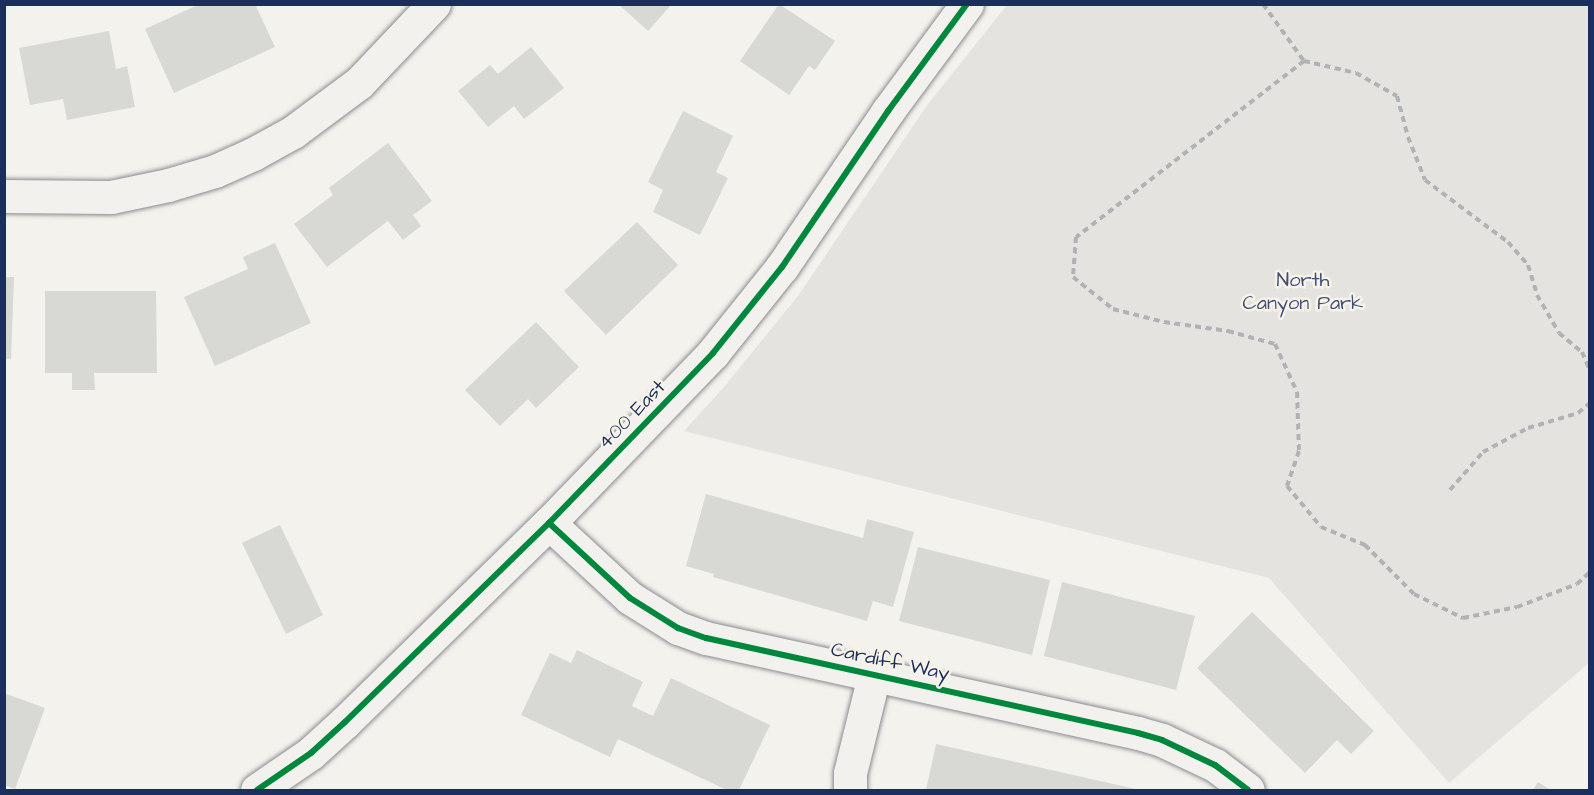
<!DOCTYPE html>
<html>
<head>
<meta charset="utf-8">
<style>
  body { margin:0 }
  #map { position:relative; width:1594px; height:795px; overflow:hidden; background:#f4f2ec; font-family:"Architects Daughter",sans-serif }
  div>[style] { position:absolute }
  .built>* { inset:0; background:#e4e3df }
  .building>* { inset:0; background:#d8d8d5 }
  .path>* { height:4px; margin-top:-2px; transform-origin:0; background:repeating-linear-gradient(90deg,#b1b2b5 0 6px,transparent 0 10.5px) }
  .roads { filter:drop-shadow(0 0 2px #898c92) drop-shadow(0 0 2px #898c92) }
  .minor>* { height:33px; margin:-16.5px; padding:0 16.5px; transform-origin:16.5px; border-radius:16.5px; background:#f2f1ed }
  .cycleway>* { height:6px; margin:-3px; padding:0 3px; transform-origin:3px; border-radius:3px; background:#00873e }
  span { translate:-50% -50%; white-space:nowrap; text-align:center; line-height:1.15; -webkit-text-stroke:5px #f7f3e8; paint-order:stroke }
  .park-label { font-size:20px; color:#415076 }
  .street-label { font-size:20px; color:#1b2f5e }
  .frame { position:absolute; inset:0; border:6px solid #1b2f5e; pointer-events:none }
</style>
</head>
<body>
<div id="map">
  <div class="built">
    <div style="clip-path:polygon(1007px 5px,1589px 5px,1589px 663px,1449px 783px,1269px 578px,684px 431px,723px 388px,798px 296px,928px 104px)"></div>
  </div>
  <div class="building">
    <div style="clip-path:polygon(200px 4px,255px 4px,275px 47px,174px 93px,145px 29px)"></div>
    <div style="clip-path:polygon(618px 4px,672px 4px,648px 31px)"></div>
    <div style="clip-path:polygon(779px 4px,835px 41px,815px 70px,809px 66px,789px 95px,740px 61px)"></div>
    <div style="clip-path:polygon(109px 31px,116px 69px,127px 66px,135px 107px,67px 120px,63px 99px,30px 105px,19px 48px)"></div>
    <div style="clip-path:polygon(531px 47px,564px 88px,524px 119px,514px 106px,488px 127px,458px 91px,490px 65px,498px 74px)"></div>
    <div style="clip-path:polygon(683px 111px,733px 136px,716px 172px,728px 178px,700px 235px,653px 212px,663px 190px,648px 182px)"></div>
    <div style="clip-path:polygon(388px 143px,432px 201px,413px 215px,421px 226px,403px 240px,388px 221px,327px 267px,294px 224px,333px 195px,329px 188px)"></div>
    <div style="clip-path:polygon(637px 222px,678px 265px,606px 335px,564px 291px)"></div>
    <div style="clip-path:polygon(275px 243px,311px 323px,215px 366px,184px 297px,248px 269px,243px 257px)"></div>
    <div style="clip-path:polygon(4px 277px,14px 277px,11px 359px,4px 359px)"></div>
    <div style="clip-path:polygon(45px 291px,156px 291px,157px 373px,94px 373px,95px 390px,72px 390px,72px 373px,45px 373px)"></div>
    <div style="clip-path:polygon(536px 322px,579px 367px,536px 408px,528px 399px,500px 426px,465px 390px)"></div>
    <div style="clip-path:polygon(706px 494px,863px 538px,867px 519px,914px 532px,893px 607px,873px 601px,867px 621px,713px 577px,714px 574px,686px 566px)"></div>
    <div style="clip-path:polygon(280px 525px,323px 615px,286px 634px,242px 543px)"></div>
    <div style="clip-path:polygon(918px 547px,1050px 580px,1032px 655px,899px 621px)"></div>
    <div style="clip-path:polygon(1062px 582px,1195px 616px,1176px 690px,1044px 656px)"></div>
    <div style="clip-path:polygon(1252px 612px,1374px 731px,1351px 754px,1337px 740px,1305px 773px,1197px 668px)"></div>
    <div style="clip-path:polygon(577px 650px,643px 682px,632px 706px,653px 716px,671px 678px,770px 725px,739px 790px,727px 790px,618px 739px,610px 757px,521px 715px,550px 653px,571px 663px)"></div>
    <div style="clip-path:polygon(4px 693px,45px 708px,15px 789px,4px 785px)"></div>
    <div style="clip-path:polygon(936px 744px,1140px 790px,926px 790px)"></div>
    <div style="clip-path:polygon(1538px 782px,1551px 790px,1533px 790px)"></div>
  </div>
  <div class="path">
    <div style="left:1263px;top:4px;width:70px;rotate:54.3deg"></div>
    <div style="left:1304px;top:61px;width:288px;rotate:142.3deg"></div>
    <div style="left:1076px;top:237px;width:40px;rotate:94.3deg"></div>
    <div style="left:1073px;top:277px;width:51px;rotate:38.7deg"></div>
    <div style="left:1113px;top:309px;width:53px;rotate:14.3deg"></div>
    <div style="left:1164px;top:322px;width:65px;rotate:8deg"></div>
    <div style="left:1228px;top:331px;width:49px;rotate:15.5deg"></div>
    <div style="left:1275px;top:344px;width:53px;rotate:65.4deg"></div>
    <div style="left:1297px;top:392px;width:59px;rotate:88.1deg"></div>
    <div style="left:1299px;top:451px;width:37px;rotate:109deg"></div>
    <div style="left:1287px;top:486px;width:53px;rotate:50.3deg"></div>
    <div style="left:1321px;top:527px;width:48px;rotate:22.2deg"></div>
    <div style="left:1365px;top:545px;width:69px;rotate:45deg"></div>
    <div style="left:1414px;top:594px;width:55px;rotate:26.1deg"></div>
    <div style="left:1463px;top:618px;width:55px;rotate:-11.5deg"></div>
    <div style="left:1517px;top:607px;width:64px;rotate:-21deg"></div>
    <div style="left:1577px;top:584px;width:18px;rotate:-43deg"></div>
    <div style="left:1304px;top:61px;width:53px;rotate:13deg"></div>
    <div style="left:1356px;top:73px;width:47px;rotate:29.3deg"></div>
    <div style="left:1397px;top:96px;width:42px;rotate:75deg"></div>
    <div style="left:1408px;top:137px;width:46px;rotate:68.4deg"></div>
    <div style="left:1425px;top:180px;width:104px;rotate:36.8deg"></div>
    <div style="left:1508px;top:242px;width:30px;rotate:49deg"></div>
    <div style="left:1528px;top:265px;width:31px;rotate:73deg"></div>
    <div style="left:1537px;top:295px;width:44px;rotate:59.9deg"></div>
    <div style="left:1559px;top:333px;width:30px;rotate:40deg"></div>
    <div style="left:1582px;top:352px;width:21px;rotate:67deg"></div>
    <div style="left:1450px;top:490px;width:50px;rotate:-49deg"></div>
    <div style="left:1483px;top:452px;width:51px;rotate:-28.1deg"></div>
    <div style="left:1528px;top:428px;width:52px;rotate:-16.7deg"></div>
    <div style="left:1578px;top:413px;width:16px;rotate:-40deg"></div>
  </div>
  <div class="roads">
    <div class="minor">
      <div style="left:4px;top:196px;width:107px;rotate:0.5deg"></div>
      <div style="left:111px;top:197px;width:58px;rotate:-11.9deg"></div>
      <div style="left:168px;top:185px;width:49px;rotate:-16.6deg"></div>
      <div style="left:215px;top:171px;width:42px;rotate:-24.1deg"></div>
      <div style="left:253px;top:154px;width:46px;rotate:-28.8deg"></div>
      <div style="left:293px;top:132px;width:82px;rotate:-36.6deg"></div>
      <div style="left:359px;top:83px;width:109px;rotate:-46.5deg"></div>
      <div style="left:549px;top:523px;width:110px;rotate:42.8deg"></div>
      <div style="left:630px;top:598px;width:57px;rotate:32deg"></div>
      <div style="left:678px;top:628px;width:30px;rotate:20deg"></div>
      <div style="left:706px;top:638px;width:442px;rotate:12.4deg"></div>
      <div style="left:1138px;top:733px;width:25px;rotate:16deg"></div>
      <div style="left:1162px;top:740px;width:59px;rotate:25.3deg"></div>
      <div style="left:1215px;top:765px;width:41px;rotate:37.1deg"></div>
      <div style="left:257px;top:790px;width:65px;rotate:-34.4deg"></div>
      <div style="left:311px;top:753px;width:46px;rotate:-42.4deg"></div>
      <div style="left:345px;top:722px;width:285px;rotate:-44.3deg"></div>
      <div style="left:549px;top:523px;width:236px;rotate:-46deg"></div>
      <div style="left:713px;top:353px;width:110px;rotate:-51.3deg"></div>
      <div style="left:782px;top:267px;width:189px;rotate:-55.8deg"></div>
      <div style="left:888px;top:111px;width:133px;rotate:-53.6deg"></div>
      <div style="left:850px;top:790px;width:17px;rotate:-90deg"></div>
      <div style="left:850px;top:773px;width:101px;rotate:-76.2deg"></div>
    </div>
  </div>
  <div class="cycleway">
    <div style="left:549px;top:523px;width:110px;rotate:42.8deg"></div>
    <div style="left:630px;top:598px;width:57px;rotate:32deg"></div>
    <div style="left:678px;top:628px;width:30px;rotate:20deg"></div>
    <div style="left:706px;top:638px;width:442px;rotate:12.4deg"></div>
    <div style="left:1138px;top:733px;width:25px;rotate:16deg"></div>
    <div style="left:1162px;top:740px;width:59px;rotate:25.3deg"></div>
    <div style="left:1215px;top:765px;width:41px;rotate:37.1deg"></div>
    <div style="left:257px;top:790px;width:65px;rotate:-34.4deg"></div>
    <div style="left:311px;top:753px;width:46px;rotate:-42.4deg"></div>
    <div style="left:345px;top:722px;width:285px;rotate:-44.3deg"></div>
    <div style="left:549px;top:523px;width:236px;rotate:-46deg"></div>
    <div style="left:713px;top:353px;width:110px;rotate:-51.3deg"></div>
    <div style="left:782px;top:267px;width:189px;rotate:-55.8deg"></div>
    <div style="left:888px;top:111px;width:133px;rotate:-53.6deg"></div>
  </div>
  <div class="park-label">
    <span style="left:1303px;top:292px">North<br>Canyon Park</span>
  </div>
  <div class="street-label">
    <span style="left:632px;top:415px;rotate:-46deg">400 East</span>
    <span style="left:890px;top:662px;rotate:12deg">Cardiff Way</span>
  </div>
  <div class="frame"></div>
</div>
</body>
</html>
